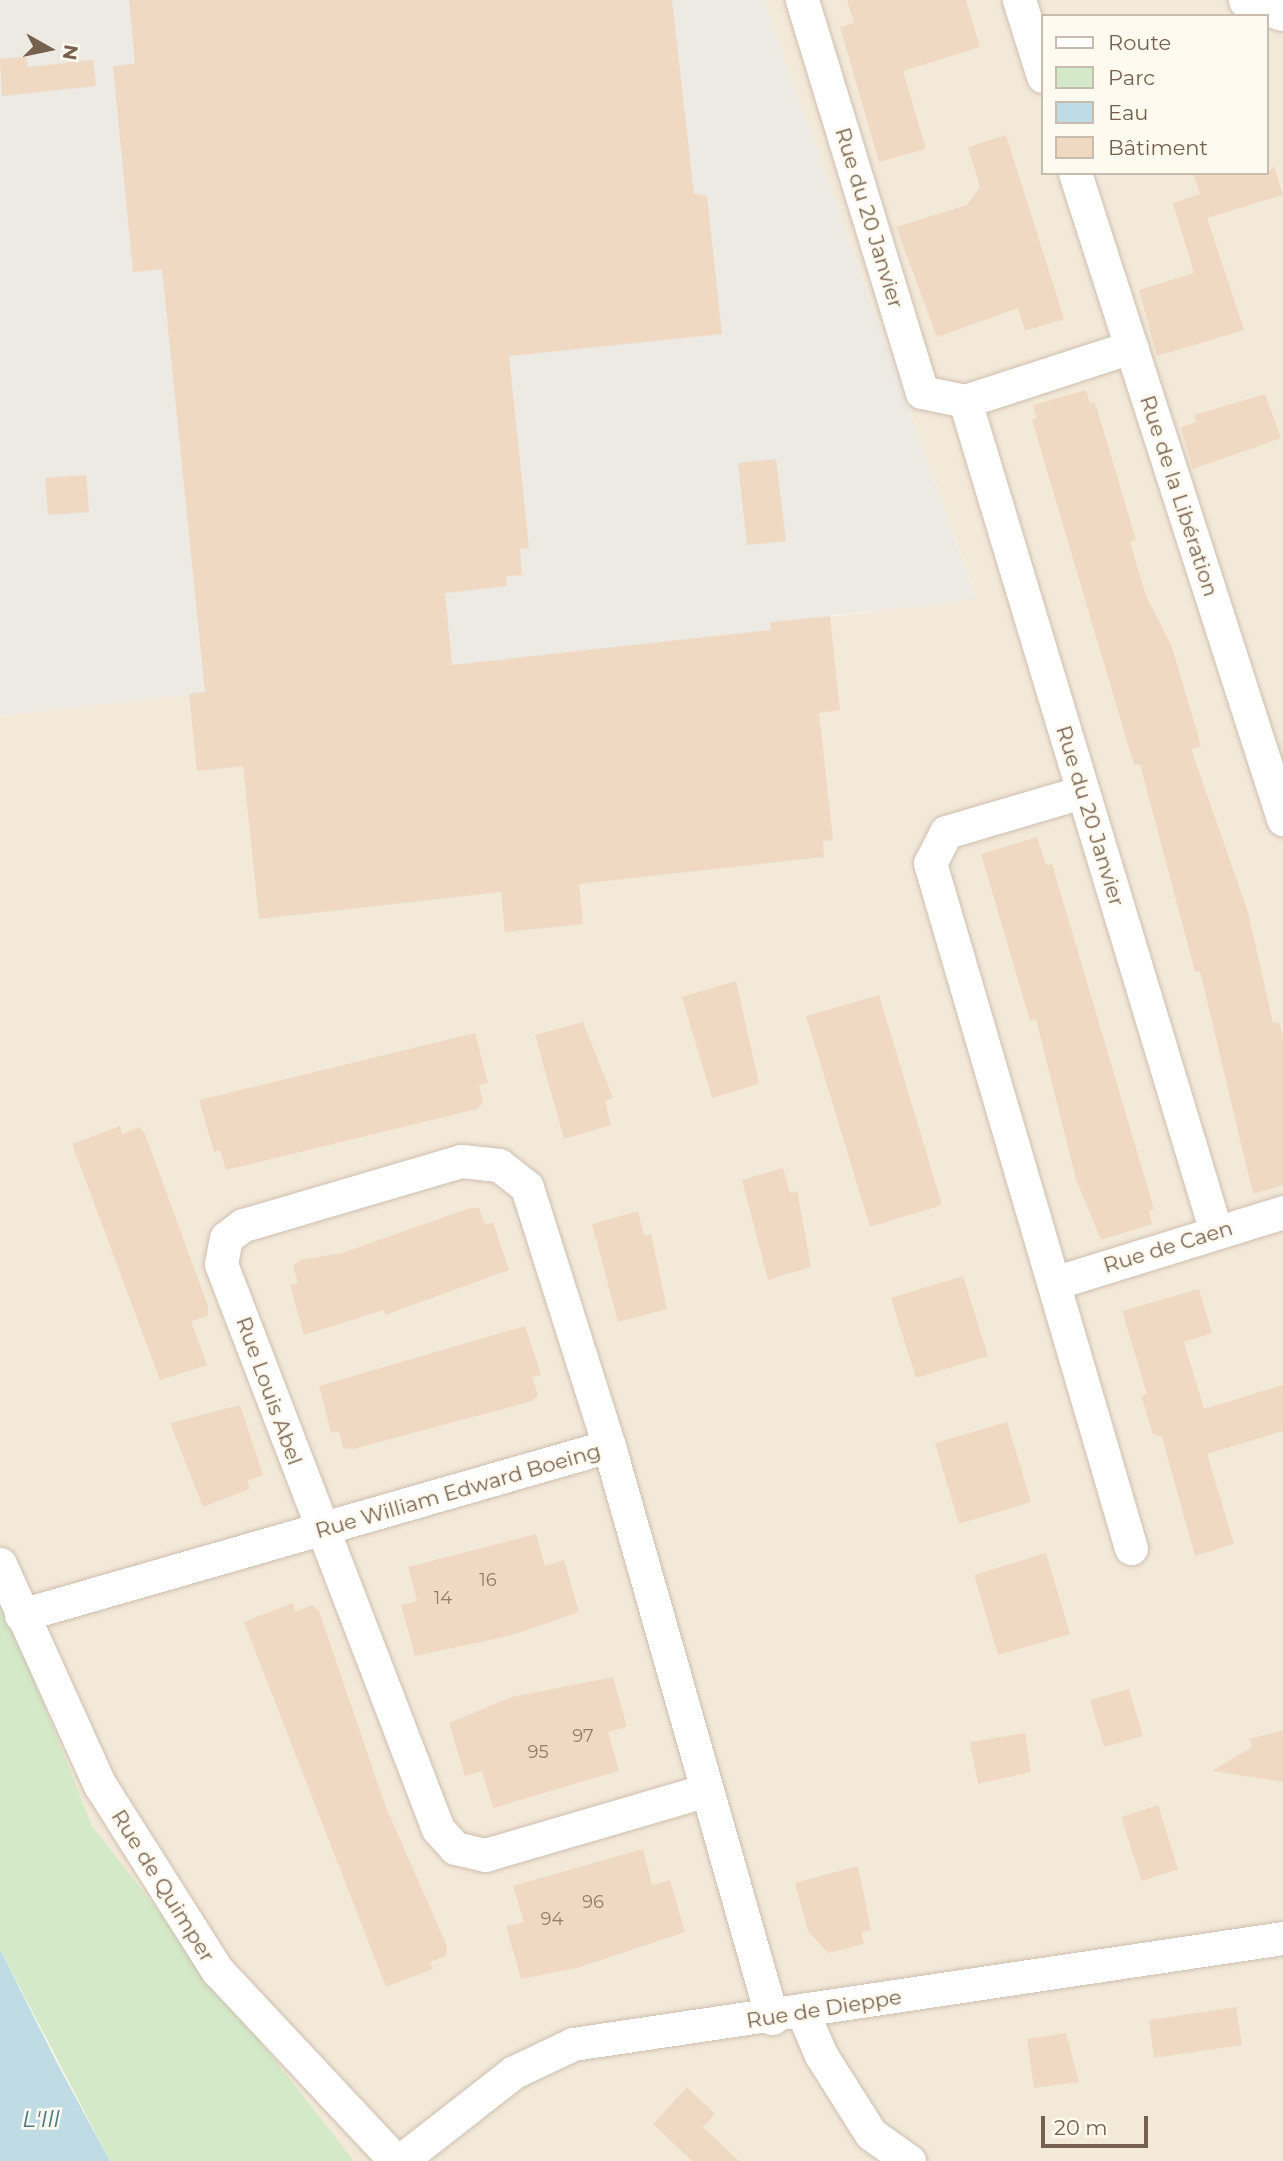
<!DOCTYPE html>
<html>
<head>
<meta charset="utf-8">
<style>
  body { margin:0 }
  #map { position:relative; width:1283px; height:2161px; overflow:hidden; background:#fcf6ea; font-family:Montserrat,sans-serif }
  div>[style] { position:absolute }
  .residential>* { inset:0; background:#f3e9d9 }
  .industrial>* { inset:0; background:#ede9e3 }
  .green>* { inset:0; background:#d3e9c8 }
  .water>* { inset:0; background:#bfdce5 }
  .building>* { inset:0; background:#f0d9c3 }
  .roads { filter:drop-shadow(0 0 2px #cebfb0) drop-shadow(0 0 2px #cebfb0) }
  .street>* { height:33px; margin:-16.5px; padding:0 16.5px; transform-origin:16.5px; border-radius:16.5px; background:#fff }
  .secondary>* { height:38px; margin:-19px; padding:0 19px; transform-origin:19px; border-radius:19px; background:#fff }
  span { translate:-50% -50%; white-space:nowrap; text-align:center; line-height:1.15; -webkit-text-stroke:5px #fefaf0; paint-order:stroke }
  .number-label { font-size:18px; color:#947e6b }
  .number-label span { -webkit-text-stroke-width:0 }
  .street-label { font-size:21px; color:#76604e }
  .water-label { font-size:23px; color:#487888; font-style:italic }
  .legend { position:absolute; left:1041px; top:14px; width:228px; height:161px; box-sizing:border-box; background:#fefaf0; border:2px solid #c8bcaf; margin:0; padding:9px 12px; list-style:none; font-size:21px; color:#76604e }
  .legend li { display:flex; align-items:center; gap:14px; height:35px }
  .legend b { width:35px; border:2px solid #c8bcaf }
  .north { position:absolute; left:14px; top:14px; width:70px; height:70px; -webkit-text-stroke:5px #fefaf0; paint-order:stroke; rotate:99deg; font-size:19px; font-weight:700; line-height:28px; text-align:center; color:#76604e }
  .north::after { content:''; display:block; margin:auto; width:24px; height:32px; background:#76604e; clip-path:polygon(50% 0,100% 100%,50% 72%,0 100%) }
  .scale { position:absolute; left:1041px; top:2116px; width:107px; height:32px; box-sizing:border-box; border:4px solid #76604e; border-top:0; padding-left:9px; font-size:21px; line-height:24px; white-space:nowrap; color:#76604e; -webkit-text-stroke:5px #fefaf0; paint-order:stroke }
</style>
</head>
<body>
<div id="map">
  <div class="residential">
    <div style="clip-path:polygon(evenodd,764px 0,1283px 0,1283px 2161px,354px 2161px,92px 1826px,0 1593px,0 716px,977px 599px,764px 0,1043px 16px,1267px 16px,1267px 173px,1043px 173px,1043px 16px)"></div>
  </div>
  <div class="industrial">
    <div style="clip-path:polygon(0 0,764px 0,977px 600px,771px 622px,771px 630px,0 716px)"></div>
  </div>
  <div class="green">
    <div style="clip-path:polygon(0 1593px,92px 1826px,354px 2161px,110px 2161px,0 1949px)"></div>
  </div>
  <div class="water">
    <div style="clip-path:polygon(0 1949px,57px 2063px,110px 2161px,0 2161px)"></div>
  </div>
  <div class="building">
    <div style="clip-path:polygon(129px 0,672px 0,694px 194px,707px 196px,722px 334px,509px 356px,529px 548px,520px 549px,522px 575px,506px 576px,507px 586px,445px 593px,452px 665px,771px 630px,770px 622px,830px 616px,840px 710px,819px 713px,833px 840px,823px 841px,824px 857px,579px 884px,583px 924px,505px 932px,501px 892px,259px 919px,243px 766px,197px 771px,189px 694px,205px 692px,162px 269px,133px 272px,113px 66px,135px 64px)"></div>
    <div style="clip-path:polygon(847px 0,966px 0,980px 47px,903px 71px,926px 149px,879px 162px,840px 27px,854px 23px)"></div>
    <div style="clip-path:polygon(26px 57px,28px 67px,93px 60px,96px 86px,2px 96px,0 59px)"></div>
    <div style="clip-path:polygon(1006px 135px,1064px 319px,1025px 331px,1018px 308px,937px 337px,896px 227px,967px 205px,980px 187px,968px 147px)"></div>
    <div style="clip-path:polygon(1274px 166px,1283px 195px,1207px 218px,1244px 330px,1157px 356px,1139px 290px,1194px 273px,1173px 203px,1200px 194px,1193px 173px,1267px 173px)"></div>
    <div style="clip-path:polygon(1086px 390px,1090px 403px,1095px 402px,1136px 540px,1130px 542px,1146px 596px,1172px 647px,1201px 746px,1191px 749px,1248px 912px,1273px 1023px,1279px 1022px,1283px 1037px,1283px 1185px,1253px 1194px,1200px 971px,1195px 972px,1140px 764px,1134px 765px,1032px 420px,1037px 418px,1033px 405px)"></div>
    <div style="clip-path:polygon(1265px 394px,1281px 438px,1193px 469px,1181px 427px,1196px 422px,1194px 415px)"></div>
    <div style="clip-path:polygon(776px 459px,786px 541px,747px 545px,738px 463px)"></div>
    <div style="clip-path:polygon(86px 475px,89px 512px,48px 515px,45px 478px)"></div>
    <div style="clip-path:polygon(1037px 837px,1046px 865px,1052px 864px,1154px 1209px,1149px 1211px,1152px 1224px,1101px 1240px,1076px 1179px,1036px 1019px,1030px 1021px,981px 854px)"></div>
    <div style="clip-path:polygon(736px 981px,759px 1084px,712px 1098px,682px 997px)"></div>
    <div style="clip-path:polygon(879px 995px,942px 1205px,870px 1227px,806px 1016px)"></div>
    <div style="clip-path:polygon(583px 1022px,613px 1098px,605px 1101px,611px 1125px,564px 1139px,535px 1035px)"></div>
    <div style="clip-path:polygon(475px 1033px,488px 1083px,479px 1085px,483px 1103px,477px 1109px,226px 1170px,220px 1150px,214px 1152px,199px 1100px)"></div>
    <div style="clip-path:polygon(120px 1126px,122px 1134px,139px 1127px,145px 1134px,208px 1306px,208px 1316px,191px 1321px,207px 1365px,160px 1380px,72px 1144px)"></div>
    <div style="clip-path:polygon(783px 1168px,790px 1193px,797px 1191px,811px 1267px,768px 1280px,742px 1180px)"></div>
    <div style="clip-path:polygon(470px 1208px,479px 1208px,485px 1225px,493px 1222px,509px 1270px,385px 1315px,384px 1310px,304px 1335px,290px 1285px,298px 1283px,293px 1266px,300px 1260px,342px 1253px)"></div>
    <div style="clip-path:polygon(638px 1211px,644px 1236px,651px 1234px,667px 1309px,618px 1322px,592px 1224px)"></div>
    <div style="clip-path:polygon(963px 1276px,988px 1356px,916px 1378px,891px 1298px)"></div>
    <div style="clip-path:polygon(1199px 1289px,1212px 1333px,1184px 1342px,1204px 1409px,1283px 1385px,1283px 1431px,1207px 1454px,1234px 1544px,1195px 1556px,1162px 1437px,1153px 1434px,1141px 1396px,1147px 1394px,1122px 1311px)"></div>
    <div style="clip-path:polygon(525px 1326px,541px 1375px,532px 1377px,538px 1395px,532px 1401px,353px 1449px,343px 1448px,339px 1431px,331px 1433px,319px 1386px)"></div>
    <div style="clip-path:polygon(240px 1405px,263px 1475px,247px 1481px,250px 1489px,203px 1507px,170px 1423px)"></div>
    <div style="clip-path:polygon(1007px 1422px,1031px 1502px,959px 1524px,935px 1443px)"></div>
    <div style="clip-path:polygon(536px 1534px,545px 1566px,564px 1560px,579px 1612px,513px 1635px,415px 1656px,401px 1605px,417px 1601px,408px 1567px)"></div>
    <div style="clip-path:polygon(1046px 1553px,1070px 1634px,998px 1655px,974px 1575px)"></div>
    <div style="clip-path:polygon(293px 1603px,295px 1612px,312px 1605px,319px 1611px,385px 1805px,447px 1946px,446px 1956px,430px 1962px,433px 1969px,386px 1987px,244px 1622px)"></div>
    <div style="clip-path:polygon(613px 1677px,627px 1727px,608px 1732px,619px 1771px,493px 1808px,482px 1771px,465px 1776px,449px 1723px,512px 1697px)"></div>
    <div style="clip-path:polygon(1129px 1689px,1143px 1736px,1104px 1747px,1090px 1700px)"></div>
    <div style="clip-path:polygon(1283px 1730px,1283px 1782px,1212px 1771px,1252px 1747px,1249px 1739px)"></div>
    <div style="clip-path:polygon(1025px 1733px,1031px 1772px,978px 1784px,970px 1742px)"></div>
    <div style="clip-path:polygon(1158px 1805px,1178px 1869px,1142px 1881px,1121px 1817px)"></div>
    <div style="clip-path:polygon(643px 1849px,652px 1885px,670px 1880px,685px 1932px,577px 1968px,521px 1979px,506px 1926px,524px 1922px,513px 1886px)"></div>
    <div style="clip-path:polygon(858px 1866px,871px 1930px,861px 1932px,864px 1944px,828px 1953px,808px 1931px,795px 1883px)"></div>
    <div style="clip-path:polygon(1236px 2007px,1242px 2045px,1154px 2058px,1149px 2020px)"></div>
    <div style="clip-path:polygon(1066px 2033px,1079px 2082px,1034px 2088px,1027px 2039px)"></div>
    <div style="clip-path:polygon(687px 2087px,715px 2114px,703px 2127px,739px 2161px,692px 2161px,653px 2124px)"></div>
  </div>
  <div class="roads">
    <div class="street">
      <div style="left:802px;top:0;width:410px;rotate:73deg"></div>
      <div style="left:922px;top:392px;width:44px;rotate:11.8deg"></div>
      <div style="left:965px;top:401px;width:868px;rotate:73.19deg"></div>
      <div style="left:1019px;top:0;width:80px;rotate:72.5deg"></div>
      <div style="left:1075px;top:173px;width:679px;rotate:72.15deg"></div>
      <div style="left:965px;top:401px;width:175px;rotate:-18deg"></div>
      <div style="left:1082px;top:792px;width:142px;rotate:163.6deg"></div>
      <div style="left:946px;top:832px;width:35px;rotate:117deg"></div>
      <div style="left:930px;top:863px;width:714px;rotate:73.65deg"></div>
      <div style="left:1054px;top:1283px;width:240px;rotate:-17.2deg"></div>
      <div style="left:609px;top:1446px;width:272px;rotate:-107.6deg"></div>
      <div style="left:527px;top:1187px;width:36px;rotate:-142deg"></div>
      <div style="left:499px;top:1165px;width:38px;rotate:-174deg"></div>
      <div style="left:461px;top:1161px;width:227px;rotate:163.6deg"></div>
      <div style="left:243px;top:1225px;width:21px;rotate:143deg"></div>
      <div style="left:226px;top:1238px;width:26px;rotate:101deg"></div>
      <div style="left:221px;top:1264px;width:605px;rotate:68.99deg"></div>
      <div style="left:438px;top:1829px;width:25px;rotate:48deg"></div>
      <div style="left:455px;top:1848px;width:31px;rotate:13deg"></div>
      <div style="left:485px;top:1855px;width:231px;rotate:-16.3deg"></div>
      <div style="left:0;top:1564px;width:243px;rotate:65.7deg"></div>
      <div style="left:100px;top:1785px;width:219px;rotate:57.7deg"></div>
      <div style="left:217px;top:1970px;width:262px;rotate:46.9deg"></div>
      <div style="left:21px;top:1615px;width:612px;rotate:-16.04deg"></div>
      <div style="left:609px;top:1446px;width:595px;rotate:74.09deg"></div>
      <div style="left:803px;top:2013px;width:46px;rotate:66.8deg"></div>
      <div style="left:821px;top:2055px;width:93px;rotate:57.7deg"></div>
      <div style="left:871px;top:2134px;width:47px;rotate:35.4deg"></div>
      <div style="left:400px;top:2161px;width:145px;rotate:-38deg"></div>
      <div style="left:514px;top:2072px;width:65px;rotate:-25.4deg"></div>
      <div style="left:573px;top:2044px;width:718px;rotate:-8.49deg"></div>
    </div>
    <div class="secondary">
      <div style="left:1248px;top:0;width:37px;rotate:19deg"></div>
    </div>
  </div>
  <div class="number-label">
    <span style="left:488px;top:1580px">16</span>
    <span style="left:443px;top:1598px">14</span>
    <span style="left:583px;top:1736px">97</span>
    <span style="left:538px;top:1752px">95</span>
    <span style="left:593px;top:1902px">96</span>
    <span style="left:552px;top:1919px">94</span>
  </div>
  <div class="street-label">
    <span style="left:869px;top:218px;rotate:73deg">Rue du 20 Janvier</span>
    <span style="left:1179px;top:496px;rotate:72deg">Rue de la Libération</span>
    <span style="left:1090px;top:816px;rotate:73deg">Rue du 20 Janvier</span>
    <span style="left:1168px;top:1247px;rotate:-17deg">Rue de Caen</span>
    <span style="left:269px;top:1391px;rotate:70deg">Rue Louis Abel</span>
    <span style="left:458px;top:1491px;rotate:-16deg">Rue William Edward Boeing</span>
    <span style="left:163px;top:1886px;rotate:58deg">Rue de Quimper</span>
    <span style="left:824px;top:2009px;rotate:-9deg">Rue de Dieppe</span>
  </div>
  <div class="water-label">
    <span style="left:41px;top:2119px">L'Ill</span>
  </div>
  <ul class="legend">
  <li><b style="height:9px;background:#fff"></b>Route</li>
  <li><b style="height:19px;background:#d3e9c8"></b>Parc</li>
  <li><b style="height:19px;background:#bfdce5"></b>Eau</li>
  <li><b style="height:19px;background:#f0d9c3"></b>Bâtiment</li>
  </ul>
  <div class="north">N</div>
  <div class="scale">20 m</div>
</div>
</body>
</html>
